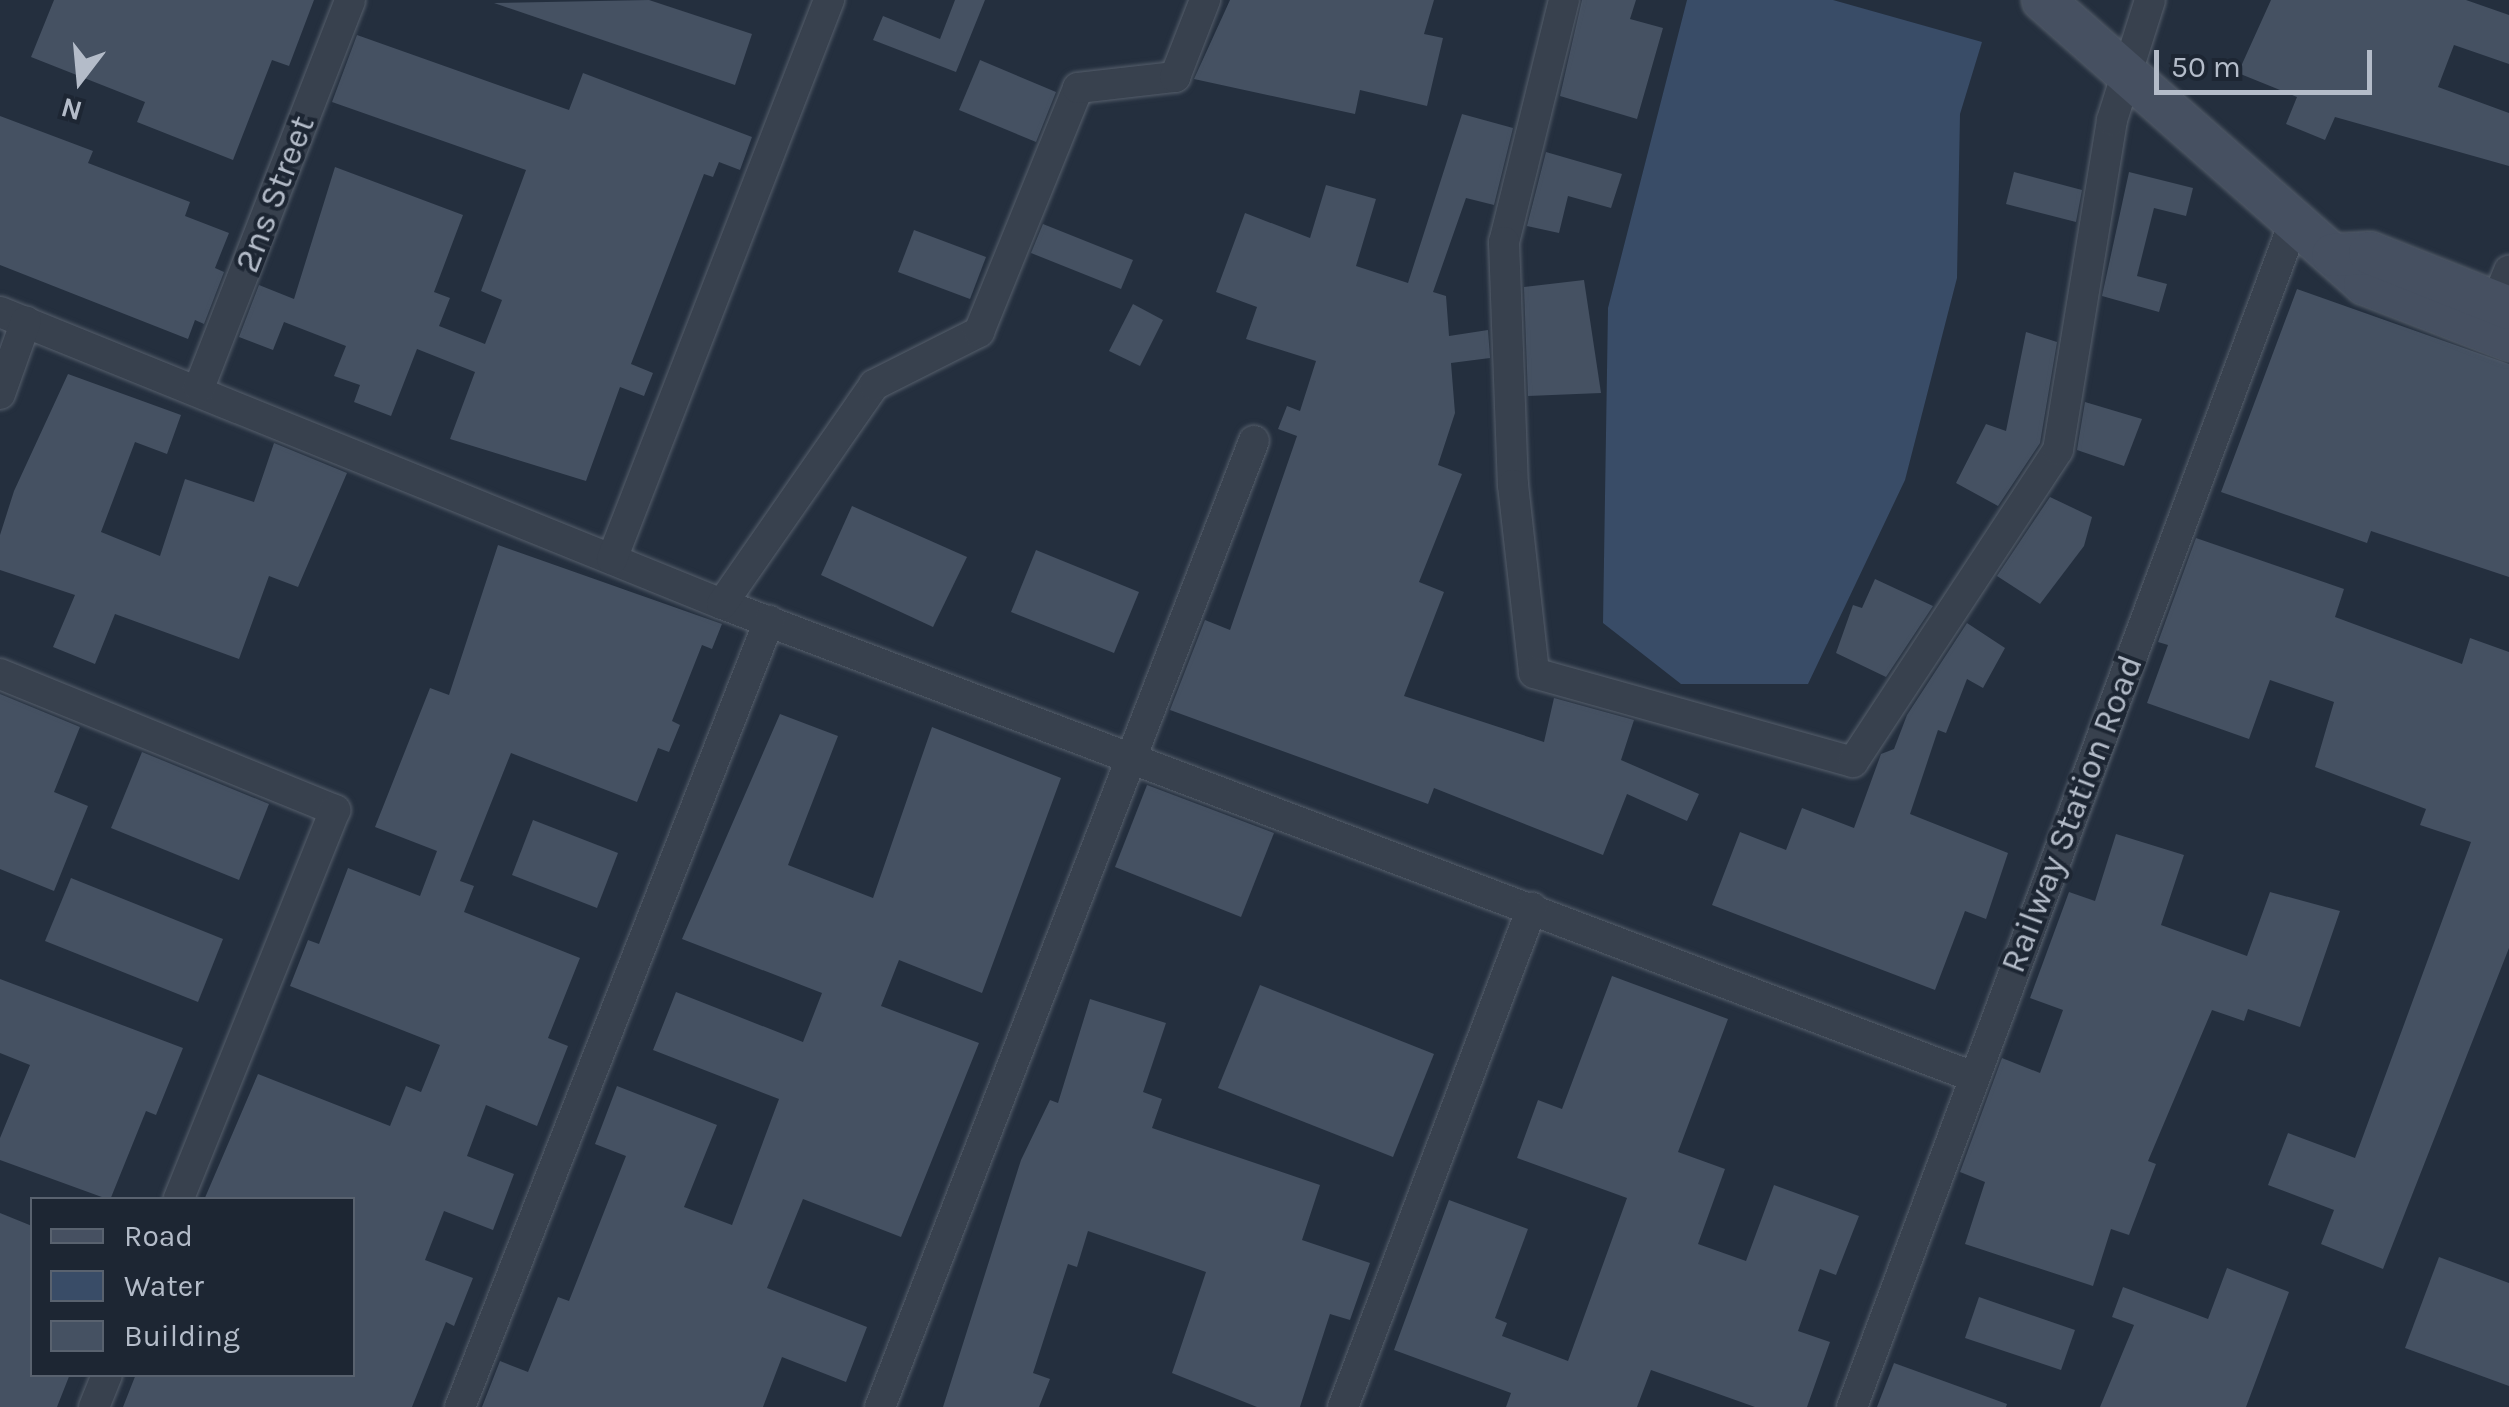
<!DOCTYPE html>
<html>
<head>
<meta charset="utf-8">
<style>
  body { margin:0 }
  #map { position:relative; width:2509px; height:1407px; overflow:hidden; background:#242f3e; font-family:Karla,sans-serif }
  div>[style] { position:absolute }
  .water>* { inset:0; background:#394c67 }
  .building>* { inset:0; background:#455162 }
  .roads { filter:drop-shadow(0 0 2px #565f6c) drop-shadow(0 0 2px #565f6c) }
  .street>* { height:30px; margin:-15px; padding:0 15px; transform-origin:15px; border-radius:15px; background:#38414e }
  .secondary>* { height:42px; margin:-21px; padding:0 21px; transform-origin:21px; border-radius:21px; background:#465061 }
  span { translate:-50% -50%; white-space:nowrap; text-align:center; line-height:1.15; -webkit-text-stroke:8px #1d2633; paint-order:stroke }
  .street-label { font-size:35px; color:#b4bcc9 }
  .legend { position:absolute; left:30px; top:1197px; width:325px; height:180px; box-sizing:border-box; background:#1d2633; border:2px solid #59626f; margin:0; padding:12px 18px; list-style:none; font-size:30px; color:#b4bcc9 }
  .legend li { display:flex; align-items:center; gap:20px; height:50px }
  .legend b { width:50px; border:2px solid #59626f }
  .north { position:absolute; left:30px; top:30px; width:100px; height:100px; -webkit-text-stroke:8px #1d2633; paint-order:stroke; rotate:196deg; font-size:28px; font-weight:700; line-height:40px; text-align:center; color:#b4bcc9 }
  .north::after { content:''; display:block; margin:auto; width:35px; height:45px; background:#b4bcc9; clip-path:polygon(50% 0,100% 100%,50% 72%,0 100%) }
  .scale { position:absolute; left:2154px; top:50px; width:218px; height:45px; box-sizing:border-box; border:5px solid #b4bcc9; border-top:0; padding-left:12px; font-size:30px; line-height:35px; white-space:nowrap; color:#b4bcc9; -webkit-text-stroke:8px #1d2633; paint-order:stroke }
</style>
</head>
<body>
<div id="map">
  <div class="water">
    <div style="clip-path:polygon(1687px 0,1833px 0,1982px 42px,1960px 114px,1957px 278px,1905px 480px,1808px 684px,1681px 684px,1603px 623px,1608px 308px)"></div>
  </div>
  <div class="building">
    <div style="clip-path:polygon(54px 0,314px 0,289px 66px,272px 60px,233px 160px,137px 122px,145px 102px,31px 57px)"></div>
    <div style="clip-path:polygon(649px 0,752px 34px,735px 85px,494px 3px)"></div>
    <div style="clip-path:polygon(955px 0,985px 0,956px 72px,873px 40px,883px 16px,940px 39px)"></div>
    <div style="clip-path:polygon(1230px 0,1434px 0,1424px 34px,1443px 38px,1427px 106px,1360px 90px,1355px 114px,1194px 79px)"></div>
    <div style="clip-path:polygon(1582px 0,1636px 0,1630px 19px,1663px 28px,1637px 119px,1560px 96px)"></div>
    <div style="clip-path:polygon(2271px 0,2466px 0,2509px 15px,2509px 64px,2454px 45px,2438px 87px,2509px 113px,2509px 166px,2335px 117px,2325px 140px,2286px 124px,2297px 97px,2238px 73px)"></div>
    <div style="clip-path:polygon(357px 35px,569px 110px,583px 73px,752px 137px,740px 170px,719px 162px,713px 177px,704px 174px,631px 364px,653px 373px,644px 396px,620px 387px,586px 481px,450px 439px,475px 372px,417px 349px,391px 416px,354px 402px,360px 385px,334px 376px,346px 346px,284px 322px,273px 350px,239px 337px,259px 285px,294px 299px,335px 167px,463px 215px,434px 292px,450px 298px,439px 326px,485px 344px,502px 300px,481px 291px,526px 170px,332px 102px)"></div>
    <div style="clip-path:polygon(980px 60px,1056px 92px,1036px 142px,959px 110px)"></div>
    <div style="clip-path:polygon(1462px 114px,1513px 128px,1494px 205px,1466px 198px,1433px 292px,1446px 296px,1449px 336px,1488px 330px,1490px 358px,1451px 363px,1455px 413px,1438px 465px,1462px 474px,1419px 582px,1444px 592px,1404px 696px,1544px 742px,1554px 698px,1634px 720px,1621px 760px,1699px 794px,1687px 821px,1627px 794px,1603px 855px,1434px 788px,1428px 804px,1170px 710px,1205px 620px,1230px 630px,1297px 436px,1278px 429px,1287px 406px,1300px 411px,1316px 361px,1246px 339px,1257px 307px,1216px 292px,1245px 213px,1310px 238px,1326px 185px,1376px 199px,1356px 266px,1408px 283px)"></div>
    <div style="clip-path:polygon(0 116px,93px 151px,88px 163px,190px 202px,185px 216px,229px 233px,215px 268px,224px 272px,204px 324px,195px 320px,188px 339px,0 265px)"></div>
    <div style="clip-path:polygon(1546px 152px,1622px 174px,1611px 208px,1568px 196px,1559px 233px,1527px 226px)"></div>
    <div style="clip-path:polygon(2014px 172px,2082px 190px,2076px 222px,2006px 204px)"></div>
    <div style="clip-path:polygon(2129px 172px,2193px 188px,2186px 216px,2154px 208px,2137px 276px,2167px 284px,2159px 312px,2102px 296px)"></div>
    <div style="clip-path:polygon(1043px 224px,1133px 260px,1121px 289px,1031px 253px)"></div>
    <div style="clip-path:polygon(914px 230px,986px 257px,970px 299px,898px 272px)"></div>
    <div style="clip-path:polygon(1584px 280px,1601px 393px,1528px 396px,1524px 287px)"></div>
    <div style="clip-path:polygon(2297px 289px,2509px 364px,2509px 577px,2371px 531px,2367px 543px,2221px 492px)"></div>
    <div style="clip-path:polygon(1133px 304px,1163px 320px,1140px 366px,1109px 351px)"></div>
    <div style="clip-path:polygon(2026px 332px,2057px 342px,2040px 443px,1998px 506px,1956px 483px,1986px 424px,2006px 431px)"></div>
    <div style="clip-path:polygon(68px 374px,181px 415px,167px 454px,135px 442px,101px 532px,160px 556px,185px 479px,254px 502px,274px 443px,347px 473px,298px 587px,269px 576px,239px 659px,115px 614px,95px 664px,53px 647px,75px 595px,0 570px,0 535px,14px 491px)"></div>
    <div style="clip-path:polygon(2085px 402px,2142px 419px,2124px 466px,2077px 450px)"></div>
    <div style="clip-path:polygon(2050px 497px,2092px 517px,2084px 546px,2040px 604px,1997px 576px)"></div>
    <div style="clip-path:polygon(852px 506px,967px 557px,933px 627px,821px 575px)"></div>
    <div style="clip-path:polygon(2196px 538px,2344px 589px,2335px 617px,2462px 664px,2470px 638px,2509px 652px,2509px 948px,2383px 1269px,2321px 1244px,2334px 1210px,2268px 1185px,2288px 1133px,2355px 1158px,2471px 842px,2420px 825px,2426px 809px,2315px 767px,2334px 702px,2270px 680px,2249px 739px,2147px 703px,2168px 645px,2158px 642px)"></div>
    <div style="clip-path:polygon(498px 545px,722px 624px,712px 649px,702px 645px,672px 721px,680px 725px,669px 752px,658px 748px,637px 802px,511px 753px,460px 881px,474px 886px,464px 912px,580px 958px,548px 1038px,568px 1046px,537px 1126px,486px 1105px,467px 1156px,514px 1174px,493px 1230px,444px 1211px,425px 1260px,473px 1278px,454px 1326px,446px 1322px,412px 1407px,123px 1407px,136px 1374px,352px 1374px,352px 1200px,204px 1200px,258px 1074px,390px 1126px,406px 1086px,421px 1092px,440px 1045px,290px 986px,308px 940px,319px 944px,348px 868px,420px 896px,437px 851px,375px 827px,430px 688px,449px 695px)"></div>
    <div style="clip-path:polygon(1036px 550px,1139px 592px,1114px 653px,1011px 612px)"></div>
    <div style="clip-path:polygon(1875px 579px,1933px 606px,1886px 677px,1836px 653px,1853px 605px,1862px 608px)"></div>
    <div style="clip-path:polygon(1967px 623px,2005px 648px,1983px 688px,1967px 679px,1946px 733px,1938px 730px,1910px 814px,2008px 853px,1986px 919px,1965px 911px,1935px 990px,1712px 905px,1740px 832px,1786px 850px,1802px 808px,1854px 828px,1881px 754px,1894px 749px,1907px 715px)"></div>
    <div style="clip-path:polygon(0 694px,80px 727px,54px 792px,88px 806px,54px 891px,0 869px)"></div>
    <div style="clip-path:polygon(780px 714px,838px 736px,788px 865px,873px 898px,932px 727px,1061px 778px,982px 993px,899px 960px,881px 1006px,979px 1043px,901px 1237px,803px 1199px,767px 1288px,867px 1327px,846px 1382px,782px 1357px,763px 1407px,482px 1407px,500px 1361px,528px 1372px,558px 1297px,569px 1301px,626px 1156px,595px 1144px,617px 1086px,717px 1125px,684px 1207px,732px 1225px,779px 1099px,653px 1050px,676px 992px,803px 1042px,822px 993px,682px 939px)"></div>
    <div style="clip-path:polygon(142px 752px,269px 804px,239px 880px,111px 828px)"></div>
    <div style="clip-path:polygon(1147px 785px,1274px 833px,1241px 917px,1115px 867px)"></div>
    <div style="clip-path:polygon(533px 820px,618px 853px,597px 908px,512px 875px)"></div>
    <div style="clip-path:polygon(2116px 834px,2184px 855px,2161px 925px,2247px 956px,2270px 892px,2340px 911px,2300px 1027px,2248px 1009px,2244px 1021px,2212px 1010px,2148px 1161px,2156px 1164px,2129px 1235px,2111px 1229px,2093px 1286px,1965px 1244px,1985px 1182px,1960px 1172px,2002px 1058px,2040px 1073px,2063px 1010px,2030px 998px,2069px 892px,2095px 901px)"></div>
    <div style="clip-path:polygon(71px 878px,223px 939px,198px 1002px,45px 941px)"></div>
    <div style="clip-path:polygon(1612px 976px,1728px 1019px,1678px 1152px,1725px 1169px,1698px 1244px,1746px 1261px,1774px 1185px,1859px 1216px,1836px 1275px,1820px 1269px,1798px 1331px,1830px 1342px,1807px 1407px,1755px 1407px,1651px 1370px,1637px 1407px,1506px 1407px,1511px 1393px,1394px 1350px,1449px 1200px,1528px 1229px,1495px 1318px,1507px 1323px,1502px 1336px,1568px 1361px,1627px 1198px,1517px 1158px,1538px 1100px,1562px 1109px)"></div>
    <div style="clip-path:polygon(0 979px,183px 1048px,156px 1115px,146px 1111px,110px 1200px,0 1160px,0 1138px,30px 1065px,0 1053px)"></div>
    <div style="clip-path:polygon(1260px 985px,1434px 1054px,1393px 1157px,1218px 1088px)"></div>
    <div style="clip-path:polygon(1090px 999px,1166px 1023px,1143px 1092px,1162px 1099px,1152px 1128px,1320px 1185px,1302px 1240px,1370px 1263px,1350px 1320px,1330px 1314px,1300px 1407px,1257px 1407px,1172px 1373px,1206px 1272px,1088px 1231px,1077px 1267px,1068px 1264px,1033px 1373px,1050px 1379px,1039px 1407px,943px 1407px,1021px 1160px,1050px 1100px,1058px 1103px)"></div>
    <div style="clip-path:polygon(0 1213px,32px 1226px,32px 1374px,70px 1374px,57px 1407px,0 1407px)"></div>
    <div style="clip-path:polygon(2439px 1257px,2509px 1283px,2509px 1386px,2405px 1348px)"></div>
    <div style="clip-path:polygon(2227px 1268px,2289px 1292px,2246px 1407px,2100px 1407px,2134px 1325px,2112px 1317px,2123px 1287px,2208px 1319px)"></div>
    <div style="clip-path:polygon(1979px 1297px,2075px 1330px,2061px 1370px,1965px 1338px)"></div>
    <div style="clip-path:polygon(1894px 1363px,2007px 1404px,2006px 1407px,1877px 1407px)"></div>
  </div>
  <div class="roads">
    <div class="street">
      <div style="left:1564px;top:0;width:249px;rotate:103.9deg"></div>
      <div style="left:1504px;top:242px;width:243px;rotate:87.9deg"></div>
      <div style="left:1513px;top:485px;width:189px;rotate:83.6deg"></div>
      <div style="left:1534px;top:673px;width:331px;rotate:15.6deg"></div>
      <div style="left:1853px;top:762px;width:373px;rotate:-56.7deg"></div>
      <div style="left:2058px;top:450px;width:334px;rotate:-80.7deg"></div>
      <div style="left:2112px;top:120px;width:126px;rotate:-72.4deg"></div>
      <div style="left:2496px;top:303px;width:35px;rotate:-68deg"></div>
      <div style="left:0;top:312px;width:779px;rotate:22.02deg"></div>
      <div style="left:722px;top:604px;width:1338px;rotate:20.7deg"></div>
      <div style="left:199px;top:388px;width:416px;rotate:-68.7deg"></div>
      <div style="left:0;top:394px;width:77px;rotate:-70.4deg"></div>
      <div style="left:612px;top:559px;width:600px;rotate:-68.78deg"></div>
      <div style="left:722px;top:604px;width:267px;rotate:-55.2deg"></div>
      <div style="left:874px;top:385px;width:118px;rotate:-26.8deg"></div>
      <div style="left:979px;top:332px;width:263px;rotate:-67.9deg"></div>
      <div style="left:1078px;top:88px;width:98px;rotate:-6.5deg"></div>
      <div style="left:1175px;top:77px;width:83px;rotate:-68.7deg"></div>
      <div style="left:0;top:674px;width:362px;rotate:22.1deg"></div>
      <div style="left:335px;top:810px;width:420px;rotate:111.9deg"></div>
      <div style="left:94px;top:1407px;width:35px;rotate:-68deg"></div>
      <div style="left:460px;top:1407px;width:845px;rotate:-68.54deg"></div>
      <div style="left:880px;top:1407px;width:1036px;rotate:-68.84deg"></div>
      <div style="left:1343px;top:1407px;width:534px;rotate:-69.26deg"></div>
      <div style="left:1852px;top:1407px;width:1265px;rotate:-69.54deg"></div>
    </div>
    <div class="secondary">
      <div style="left:2043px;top:0;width:429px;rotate:41.4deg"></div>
      <div style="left:2365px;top:284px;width:155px;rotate:21.3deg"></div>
      <div style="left:2333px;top:255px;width:37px;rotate:-3deg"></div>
      <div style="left:2370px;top:253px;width:149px;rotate:21.6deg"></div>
    </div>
  </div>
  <div class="street-label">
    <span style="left:275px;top:194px;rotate:-69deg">2ns Street</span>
    <span style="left:2072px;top:814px;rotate:-69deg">Railway Station Road</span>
  </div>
  <ul class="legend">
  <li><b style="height:12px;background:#465061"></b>Road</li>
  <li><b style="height:28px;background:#394c67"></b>Water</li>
  <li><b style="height:28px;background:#455162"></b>Building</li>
  </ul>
  <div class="north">N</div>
  <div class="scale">50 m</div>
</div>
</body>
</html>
